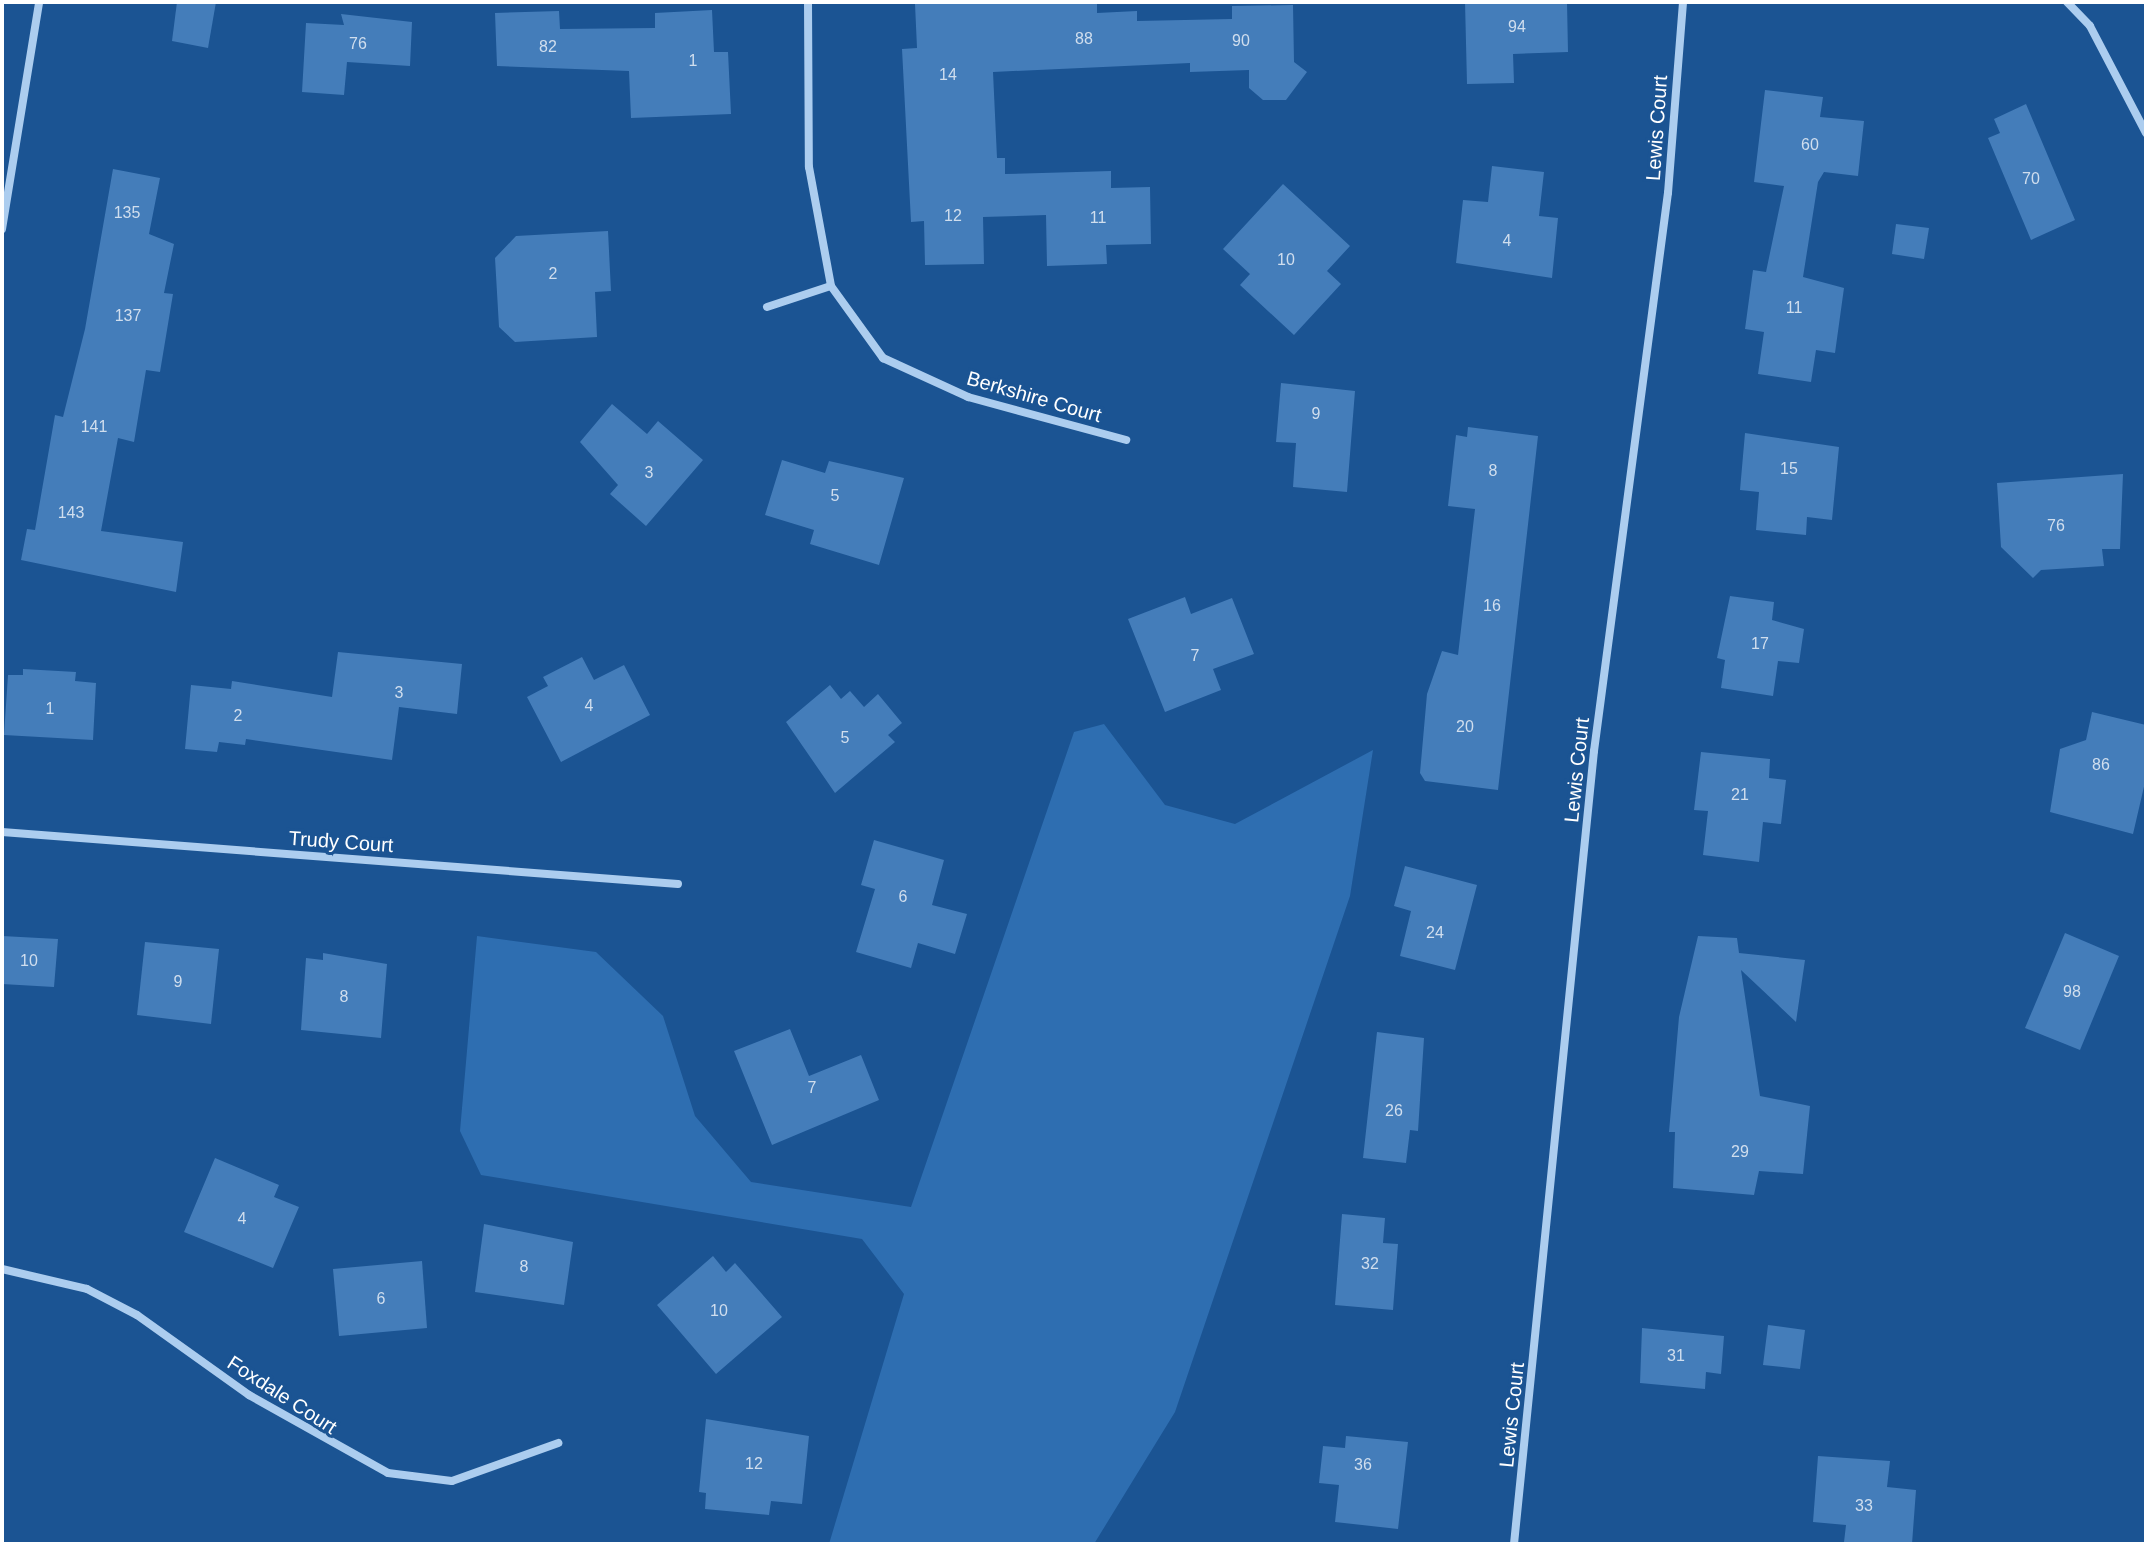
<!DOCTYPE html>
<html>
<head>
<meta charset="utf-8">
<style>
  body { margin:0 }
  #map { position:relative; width:2148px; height:1546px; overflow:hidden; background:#1b5493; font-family:Arial,sans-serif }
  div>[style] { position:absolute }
  .green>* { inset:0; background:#2e6eb1 }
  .building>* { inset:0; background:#447dba }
  .street>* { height:8px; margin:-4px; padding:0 4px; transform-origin:4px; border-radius:4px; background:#accdef }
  span { translate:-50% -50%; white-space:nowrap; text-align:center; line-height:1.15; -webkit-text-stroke:6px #1b5493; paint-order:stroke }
  .number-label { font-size:16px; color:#d0deee }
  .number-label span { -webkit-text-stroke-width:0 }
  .street-label { font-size:20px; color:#fff }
  .frame { position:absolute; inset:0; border:4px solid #fff; pointer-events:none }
</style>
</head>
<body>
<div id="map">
  <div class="green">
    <div style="clip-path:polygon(1104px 724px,1165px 805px,1235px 824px,1373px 750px,1350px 896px,1175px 1412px,1094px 1544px,829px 1544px,904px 1294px,862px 1239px,481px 1175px,460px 1131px,477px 936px,596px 952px,663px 1016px,695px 1116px,751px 1182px,911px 1207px,1074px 732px)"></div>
  </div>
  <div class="building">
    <div style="clip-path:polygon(177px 2px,216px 2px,208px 48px,172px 41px)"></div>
    <div style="clip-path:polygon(1097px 2px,1097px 13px,1137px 11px,1137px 21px,1232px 19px,1232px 6px,1293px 5px,1294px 62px,1307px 72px,1286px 100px,1263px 100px,1249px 88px,1249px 70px,1190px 72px,1190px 63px,993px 72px,997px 158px,1005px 158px,1005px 174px,1111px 171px,1111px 188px,1150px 187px,1151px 244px,1106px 245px,1107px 264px,1047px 266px,1046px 215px,983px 217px,984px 264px,925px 265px,924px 221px,911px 222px,902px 49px,917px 48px,915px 4px)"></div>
    <div style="clip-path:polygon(1465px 2px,1567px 2px,1568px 52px,1513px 54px,1514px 83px,1467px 84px)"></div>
    <div style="clip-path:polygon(712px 10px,714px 52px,728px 52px,731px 114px,631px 118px,629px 71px,497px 66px,495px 13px,559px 11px,560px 29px,655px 28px,655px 13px)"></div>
    <div style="clip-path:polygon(341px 14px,412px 22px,410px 66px,347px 62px,344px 95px,302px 92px,306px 23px,344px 25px)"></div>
    <div style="clip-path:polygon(1765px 90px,1823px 97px,1820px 117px,1864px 121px,1858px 176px,1824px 172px,1818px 182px,1803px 277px,1844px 288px,1835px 353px,1816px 350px,1811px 382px,1758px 374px,1764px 332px,1745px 329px,1753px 270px,1766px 272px,1784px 186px,1754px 182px)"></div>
    <div style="clip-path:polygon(2026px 104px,2075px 220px,2031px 240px,1988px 138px,2000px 133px,1994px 119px)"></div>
    <div style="clip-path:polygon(1492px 166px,1544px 172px,1539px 216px,1558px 218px,1552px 278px,1456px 263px,1463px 200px,1488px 202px)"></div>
    <div style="clip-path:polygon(113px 169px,160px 178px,149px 234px,174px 244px,164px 293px,173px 294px,160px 372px,146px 370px,134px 442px,118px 438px,101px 531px,183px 542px,176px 592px,21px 560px,27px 529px,35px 530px,55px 415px,63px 417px,85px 329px)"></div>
    <div style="clip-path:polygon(1283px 184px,1350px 246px,1327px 271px,1341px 284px,1294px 335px,1240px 285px,1250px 274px,1223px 249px)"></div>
    <div style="clip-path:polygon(1896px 224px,1929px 228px,1924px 259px,1892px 254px)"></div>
    <div style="clip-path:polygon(608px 231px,611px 291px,595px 292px,597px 337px,515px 342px,499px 327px,495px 258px,516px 236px)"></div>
    <div style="clip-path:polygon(1281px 383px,1355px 391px,1347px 492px,1293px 487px,1296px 443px,1276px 442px)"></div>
    <div style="clip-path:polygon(612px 404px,647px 434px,658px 421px,703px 460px,646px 526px,610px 494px,618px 485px,580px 442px)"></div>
    <div style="clip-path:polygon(1468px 427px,1538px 436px,1498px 790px,1425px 781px,1420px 773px,1427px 694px,1442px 651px,1458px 655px,1475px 509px,1448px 506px,1456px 435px,1467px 437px)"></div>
    <div style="clip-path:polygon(1745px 433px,1839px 447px,1832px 520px,1807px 517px,1806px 535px,1756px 530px,1759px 492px,1740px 490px)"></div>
    <div style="clip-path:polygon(782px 460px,825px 473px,829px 461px,904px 478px,879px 565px,810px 544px,814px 530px,765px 515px)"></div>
    <div style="clip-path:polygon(2123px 474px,2120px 549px,2102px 549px,2104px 566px,2041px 570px,2033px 578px,2001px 547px,1997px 483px)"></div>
    <div style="clip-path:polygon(1730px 596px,1774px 602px,1772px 620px,1804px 629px,1799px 663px,1778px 661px,1773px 696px,1721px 688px,1725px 660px,1717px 658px)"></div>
    <div style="clip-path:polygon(1185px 597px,1191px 614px,1232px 598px,1254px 654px,1213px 669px,1221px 690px,1165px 712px,1128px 619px)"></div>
    <div style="clip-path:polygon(338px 652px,462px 664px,457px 714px,399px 707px,392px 760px,246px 739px,245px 745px,219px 742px,217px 752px,185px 749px,191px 685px,231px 689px,232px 681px,332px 697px)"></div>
    <div style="clip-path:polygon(582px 657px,594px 680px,624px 665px,650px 715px,561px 762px,527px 697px,548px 686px,543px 677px)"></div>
    <div style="clip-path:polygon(23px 669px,76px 672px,75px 681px,96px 683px,93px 740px,4px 735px,8px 675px,23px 675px)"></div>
    <div style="clip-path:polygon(830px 685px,841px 699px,850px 691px,864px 707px,878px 694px,902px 723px,888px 735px,895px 742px,835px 793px,786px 722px)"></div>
    <div style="clip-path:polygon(2092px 712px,2146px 725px,2146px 778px,2133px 834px,2050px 812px,2060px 749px,2086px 740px)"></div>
    <div style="clip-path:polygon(1701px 752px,1770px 759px,1769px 778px,1786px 780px,1781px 824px,1763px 822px,1759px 862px,1703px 855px,1708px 811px,1694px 810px)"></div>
    <div style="clip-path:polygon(874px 840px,944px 860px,932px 905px,967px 914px,955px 954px,918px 943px,911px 968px,856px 952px,875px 889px,861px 885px)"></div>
    <div style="clip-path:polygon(1405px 866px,1477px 885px,1455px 970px,1400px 956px,1411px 911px,1394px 906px)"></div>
    <div style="clip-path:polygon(2065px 933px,2119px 956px,2080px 1050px,2025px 1028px)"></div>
    <div style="clip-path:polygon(2px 936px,58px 939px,54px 987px,2px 984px)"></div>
    <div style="clip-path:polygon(1698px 936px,1737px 938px,1739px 953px,1805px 960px,1796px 1022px,1741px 970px,1760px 1096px,1810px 1106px,1803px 1174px,1759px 1171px,1754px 1195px,1673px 1188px,1675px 1132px,1669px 1132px,1679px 1017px)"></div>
    <div style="clip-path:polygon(145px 942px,219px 949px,211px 1024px,137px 1015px)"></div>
    <div style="clip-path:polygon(323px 953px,387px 964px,381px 1038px,301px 1030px,306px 958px,323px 960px)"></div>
    <div style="clip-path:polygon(790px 1029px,809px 1076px,861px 1055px,879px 1100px,772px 1145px,734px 1051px)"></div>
    <div style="clip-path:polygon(1377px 1032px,1424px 1038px,1418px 1131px,1410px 1130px,1406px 1163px,1363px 1158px)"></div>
    <div style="clip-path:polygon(215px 1158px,279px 1185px,274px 1197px,299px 1207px,273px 1268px,184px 1232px)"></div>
    <div style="clip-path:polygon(1342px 1214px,1385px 1218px,1383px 1243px,1398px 1244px,1393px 1310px,1335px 1305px)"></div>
    <div style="clip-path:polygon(484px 1224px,573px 1242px,564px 1305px,475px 1292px)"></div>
    <div style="clip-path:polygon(713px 1256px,726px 1272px,735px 1263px,782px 1317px,716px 1374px,657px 1305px)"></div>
    <div style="clip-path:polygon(422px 1261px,427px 1328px,339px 1336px,333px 1269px)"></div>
    <div style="clip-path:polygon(1768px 1325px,1805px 1330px,1800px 1369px,1763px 1365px)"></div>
    <div style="clip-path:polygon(1642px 1328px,1724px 1336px,1721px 1374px,1706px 1372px,1705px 1389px,1640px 1383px)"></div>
    <div style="clip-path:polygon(706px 1419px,809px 1436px,802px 1504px,771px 1501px,769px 1515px,705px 1509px,706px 1493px,699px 1492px)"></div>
    <div style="clip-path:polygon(1346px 1436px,1408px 1442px,1398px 1529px,1335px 1522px,1339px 1485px,1319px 1483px,1323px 1446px,1345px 1448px)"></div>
    <div style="clip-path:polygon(1818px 1456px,1890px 1461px,1887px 1487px,1916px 1490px,1912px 1544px,1844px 1542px,1846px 1525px,1813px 1522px)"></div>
  </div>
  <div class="street">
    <div style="left:808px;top:2px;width:165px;rotate:89.7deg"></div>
    <div style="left:809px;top:167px;width:121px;rotate:79.5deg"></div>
    <div style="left:831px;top:286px;width:89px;rotate:54.2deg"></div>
    <div style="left:883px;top:358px;width:94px;rotate:24.6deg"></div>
    <div style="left:968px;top:397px;width:164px;rotate:15.2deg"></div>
    <div style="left:2067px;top:2px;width:33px;rotate:46deg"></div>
    <div style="left:2090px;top:26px;width:121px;rotate:62.4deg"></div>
    <div style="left:2px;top:229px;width:230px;rotate:-80.7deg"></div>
    <div style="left:767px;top:307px;width:67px;rotate:-18.2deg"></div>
    <div style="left:2px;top:832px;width:678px;rotate:4.4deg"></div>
    <div style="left:2px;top:1269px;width:87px;rotate:13.2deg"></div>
    <div style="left:87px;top:1289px;width:56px;rotate:27.5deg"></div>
    <div style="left:137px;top:1315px;width:138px;rotate:35.5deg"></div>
    <div style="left:249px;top:1395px;width:159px;rotate:29.3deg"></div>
    <div style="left:388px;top:1473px;width:64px;rotate:7.1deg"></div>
    <div style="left:452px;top:1481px;width:113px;rotate:-19.7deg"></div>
    <div style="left:1514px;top:1544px;width:797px;rotate:-84.24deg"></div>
    <div style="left:1594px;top:751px;width:563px;rotate:-82.45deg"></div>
    <div style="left:1668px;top:193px;width:192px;rotate:-85.5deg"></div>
  </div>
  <div class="number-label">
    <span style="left:1517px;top:27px">94</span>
    <span style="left:1084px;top:39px">88</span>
    <span style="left:1241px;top:41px">90</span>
    <span style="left:358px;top:44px">76</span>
    <span style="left:548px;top:47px">82</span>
    <span style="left:693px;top:61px">1</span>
    <span style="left:948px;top:75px">14</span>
    <span style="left:1810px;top:145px">60</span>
    <span style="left:2031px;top:179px">70</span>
    <span style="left:127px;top:213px">135</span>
    <span style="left:953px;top:216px">12</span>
    <span style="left:1098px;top:218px">11</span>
    <span style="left:1507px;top:241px">4</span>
    <span style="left:1286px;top:260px">10</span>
    <span style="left:553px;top:274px">2</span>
    <span style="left:1794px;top:308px">11</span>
    <span style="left:128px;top:316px">137</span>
    <span style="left:1316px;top:414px">9</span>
    <span style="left:94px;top:427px">141</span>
    <span style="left:1789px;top:469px">15</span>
    <span style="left:1493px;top:471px">8</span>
    <span style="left:649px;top:473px">3</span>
    <span style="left:835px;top:496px">5</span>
    <span style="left:71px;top:513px">143</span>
    <span style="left:2056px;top:526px">76</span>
    <span style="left:1492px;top:606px">16</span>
    <span style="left:1760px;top:644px">17</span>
    <span style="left:1195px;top:656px">7</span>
    <span style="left:399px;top:693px">3</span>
    <span style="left:589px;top:706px">4</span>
    <span style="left:50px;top:709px">1</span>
    <span style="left:238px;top:716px">2</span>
    <span style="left:1465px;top:727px">20</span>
    <span style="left:845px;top:738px">5</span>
    <span style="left:2101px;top:765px">86</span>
    <span style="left:1740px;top:795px">21</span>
    <span style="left:903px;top:897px">6</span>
    <span style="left:1435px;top:933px">24</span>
    <span style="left:29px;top:961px">10</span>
    <span style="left:178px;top:982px">9</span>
    <span style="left:2072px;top:992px">98</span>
    <span style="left:344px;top:997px">8</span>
    <span style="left:812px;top:1088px">7</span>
    <span style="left:1394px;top:1111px">26</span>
    <span style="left:1740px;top:1152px">29</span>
    <span style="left:242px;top:1219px">4</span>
    <span style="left:1370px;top:1264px">32</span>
    <span style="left:524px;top:1267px">8</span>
    <span style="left:381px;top:1299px">6</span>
    <span style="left:719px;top:1311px">10</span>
    <span style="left:1676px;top:1356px">31</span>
    <span style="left:754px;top:1464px">12</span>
    <span style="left:1363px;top:1465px">36</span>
    <span style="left:1864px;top:1506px">33</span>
  </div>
  <div class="street-label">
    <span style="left:1657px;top:128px;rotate:-86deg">Lewis Court</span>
    <span style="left:1034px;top:397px;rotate:16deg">Berkshire Court</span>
    <span style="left:1577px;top:770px;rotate:-84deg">Lewis Court</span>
    <span style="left:341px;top:842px;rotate:4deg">Trudy Court</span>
    <span style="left:282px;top:1395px;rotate:33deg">Foxdale Court</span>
    <span style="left:1512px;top:1415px;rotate:-84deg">Lewis Court</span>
  </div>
  <div class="frame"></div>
</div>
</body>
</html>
